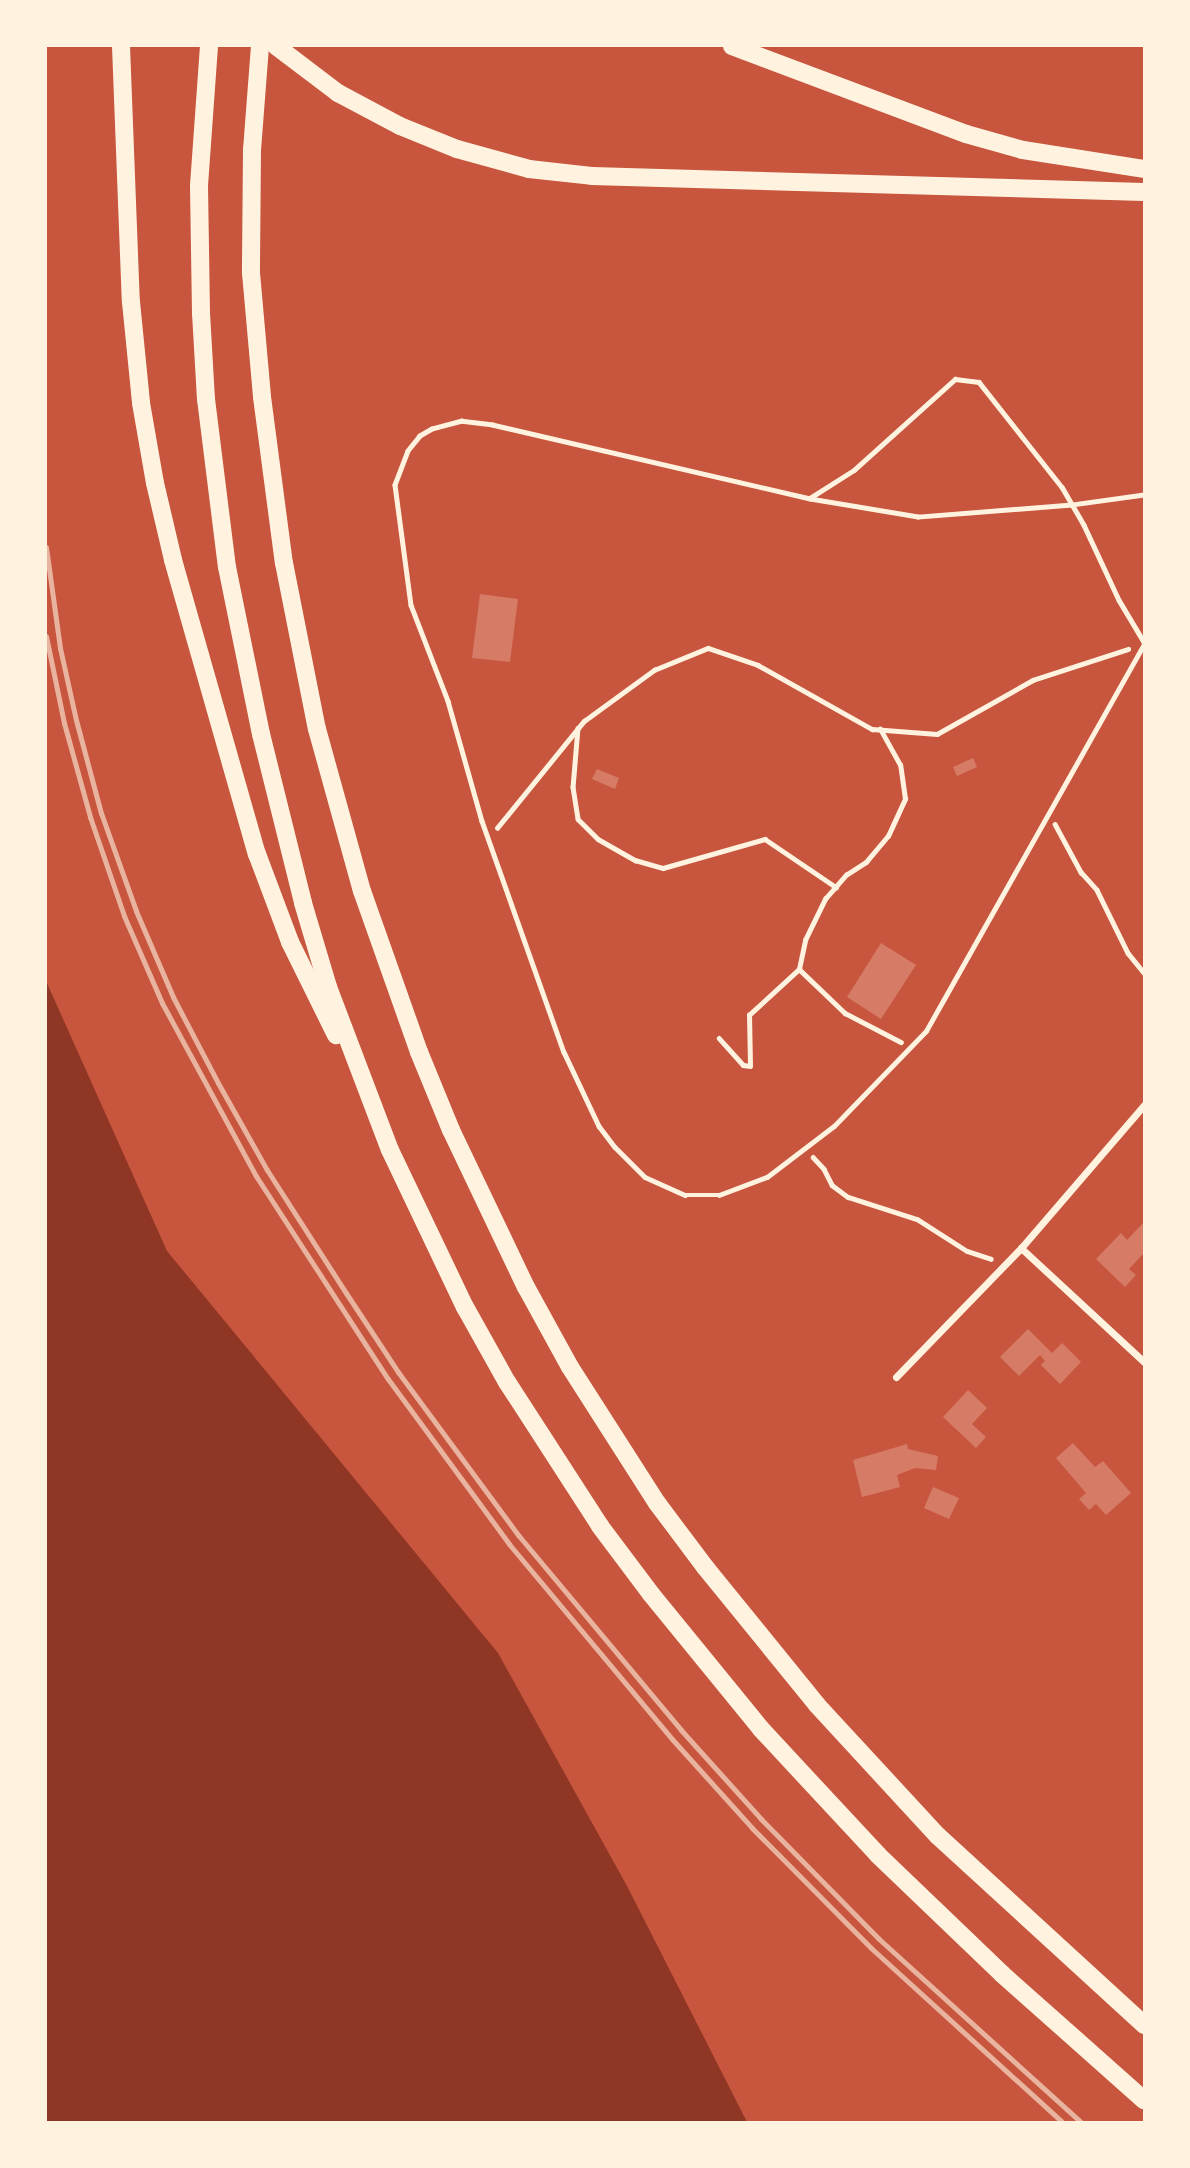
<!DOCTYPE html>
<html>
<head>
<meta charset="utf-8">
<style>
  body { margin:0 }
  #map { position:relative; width:1190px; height:2168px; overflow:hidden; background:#c8553d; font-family:Jost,sans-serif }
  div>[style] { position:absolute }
  .water>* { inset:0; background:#8f3625 }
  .building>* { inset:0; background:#d67c66 }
  .path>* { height:4.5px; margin:-2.25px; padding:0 2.25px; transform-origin:2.25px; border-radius:2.25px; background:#fff3e0 }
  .service>* { height:4.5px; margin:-2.25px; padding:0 2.25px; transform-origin:2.25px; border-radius:2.25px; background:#fff3e0 }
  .minor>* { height:7px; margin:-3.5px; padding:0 3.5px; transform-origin:3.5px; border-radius:3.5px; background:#fff3e0 }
  .motorway>* { height:18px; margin:-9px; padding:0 9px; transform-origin:9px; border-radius:9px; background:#fff3e0 }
  .rail>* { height:5px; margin:-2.5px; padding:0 2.5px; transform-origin:2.5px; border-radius:2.5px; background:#e9b49f }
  span { translate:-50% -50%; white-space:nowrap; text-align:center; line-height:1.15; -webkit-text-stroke:5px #fff3e0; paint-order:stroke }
  .frame { position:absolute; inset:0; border:47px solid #fff3e0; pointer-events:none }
</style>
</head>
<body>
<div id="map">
  <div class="water">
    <div style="clip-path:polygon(46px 981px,167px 1251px,498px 1653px,627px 1886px,747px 2122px,46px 2122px)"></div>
  </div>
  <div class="building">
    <div style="clip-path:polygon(480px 594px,518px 599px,510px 662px,472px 658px)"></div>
    <div style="clip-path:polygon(973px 758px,977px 767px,957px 776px,953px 767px)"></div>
    <div style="clip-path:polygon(597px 769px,619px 778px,615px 789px,592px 779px)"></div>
    <div style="clip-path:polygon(881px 943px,916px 965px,881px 1019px,847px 997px)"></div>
    <div style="clip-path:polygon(1144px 1222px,1144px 1253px,1129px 1269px,1136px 1275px,1125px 1287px,1096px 1259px,1121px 1233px,1127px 1240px)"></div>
    <div style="clip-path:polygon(1028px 1329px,1052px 1353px,1062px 1343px,1081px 1362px,1060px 1384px,1041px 1365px,1045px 1361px,1040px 1355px,1019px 1376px,1000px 1357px)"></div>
    <div style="clip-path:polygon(968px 1390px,987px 1408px,972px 1424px,986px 1437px,976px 1448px,943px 1417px)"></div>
    <div style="clip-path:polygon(1073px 1443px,1095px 1467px,1103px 1461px,1131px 1493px,1106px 1515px,1096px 1504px,1089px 1510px,1079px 1499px,1086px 1493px,1056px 1458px)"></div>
    <div style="clip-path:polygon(907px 1444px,908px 1449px,938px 1456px,936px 1470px,915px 1468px,897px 1475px,900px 1487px,862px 1497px,853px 1460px)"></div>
    <div style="clip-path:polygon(933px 1487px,959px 1498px,949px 1519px,924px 1508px)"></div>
  </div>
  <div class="path">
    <div style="left:578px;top:728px;width:59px;rotate:94.8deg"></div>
    <div style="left:573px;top:787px;width:32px;rotate:81deg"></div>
    <div style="left:578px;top:819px;width:28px;rotate:45deg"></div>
    <div style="left:598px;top:839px;width:43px;rotate:29.6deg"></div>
    <div style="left:635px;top:860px;width:29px;rotate:16deg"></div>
    <div style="left:663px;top:868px;width:106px;rotate:-15.9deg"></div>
    <div style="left:765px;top:839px;width:86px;rotate:34.1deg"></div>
    <div style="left:1055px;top:824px;width:55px;rotate:61.6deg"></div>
    <div style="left:1081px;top:872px;width:24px;rotate:48deg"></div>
    <div style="left:1097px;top:890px;width:70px;rotate:63.8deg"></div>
    <div style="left:1128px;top:953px;width:26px;rotate:51deg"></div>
    <div style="left:497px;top:828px;width:138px;rotate:-50.9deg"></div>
    <div style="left:584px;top:721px;width:87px;rotate:-36.1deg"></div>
    <div style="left:654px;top:670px;width:58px;rotate:-22.2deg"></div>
    <div style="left:708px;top:648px;width:53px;rotate:18.8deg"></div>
    <div style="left:758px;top:665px;width:131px;rotate:29.3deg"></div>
    <div style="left:872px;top:729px;width:65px;rotate:4.4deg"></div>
    <div style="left:937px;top:734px;width:110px;rotate:-29.4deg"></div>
    <div style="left:1033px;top:680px;width:100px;rotate:-18.1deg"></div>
    <div style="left:799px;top:969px;width:30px;rotate:-78deg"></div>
    <div style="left:805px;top:940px;width:46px;rotate:-64deg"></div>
    <div style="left:825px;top:899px;width:32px;rotate:-49deg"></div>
    <div style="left:846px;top:875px;width:24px;rotate:-33deg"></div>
    <div style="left:866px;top:862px;width:34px;rotate:-50deg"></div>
    <div style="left:888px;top:836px;width:41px;rotate:-65.3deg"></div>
    <div style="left:905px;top:799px;width:34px;rotate:-98deg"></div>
    <div style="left:900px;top:765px;width:41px;rotate:-119.1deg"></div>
    <div style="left:719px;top:1038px;width:36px;rotate:48deg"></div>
    <div style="left:743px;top:1065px;width:7px;rotate:8deg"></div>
    <div style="left:750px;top:1066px;width:51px;rotate:-91.1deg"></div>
    <div style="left:749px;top:1015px;width:68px;rotate:-42.6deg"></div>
    <div style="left:799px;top:969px;width:64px;rotate:43.7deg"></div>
    <div style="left:845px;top:1013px;width:63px;rotate:27.4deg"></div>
    <div style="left:813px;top:1157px;width:16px;rotate:47deg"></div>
    <div style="left:824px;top:1169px;width:18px;rotate:63deg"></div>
    <div style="left:832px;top:1185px;width:20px;rotate:37deg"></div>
    <div style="left:848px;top:1197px;width:72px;rotate:17.7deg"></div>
    <div style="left:917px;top:1219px;width:59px;rotate:32.6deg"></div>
    <div style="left:967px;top:1251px;width:25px;rotate:18deg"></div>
  </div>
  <div class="service">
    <div style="left:1144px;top:495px;width:73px;rotate:172.1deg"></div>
    <div style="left:1072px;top:505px;width:154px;rotate:175.5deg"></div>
    <div style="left:918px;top:517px;width:109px;rotate:-170.5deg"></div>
    <div style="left:810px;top:499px;width:326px;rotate:-166.9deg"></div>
    <div style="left:493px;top:425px;width:31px;rotate:-173deg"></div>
    <div style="left:462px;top:421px;width:31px;rotate:165deg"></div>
    <div style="left:432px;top:429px;width:14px;rotate:150deg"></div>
    <div style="left:420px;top:436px;width:19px;rotate:129deg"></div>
    <div style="left:408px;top:451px;width:36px;rotate:111deg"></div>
    <div style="left:395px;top:485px;width:121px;rotate:82.4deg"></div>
    <div style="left:411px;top:605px;width:103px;rotate:68.9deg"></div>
    <div style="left:448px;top:701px;width:125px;rotate:74.2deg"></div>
    <div style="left:482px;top:821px;width:245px;rotate:70.5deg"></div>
    <div style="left:564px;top:1052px;width:82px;rotate:64.7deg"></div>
    <div style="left:599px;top:1126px;width:26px;rotate:53deg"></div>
    <div style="left:615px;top:1147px;width:42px;rotate:45deg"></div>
    <div style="left:645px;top:1177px;width:44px;rotate:24.2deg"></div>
    <div style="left:685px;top:1195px;width:34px"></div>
    <div style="left:719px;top:1195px;width:51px;rotate:-20.6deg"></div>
    <div style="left:767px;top:1177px;width:84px;rotate:-37.3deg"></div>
    <div style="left:834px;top:1126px;width:132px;rotate:-45.9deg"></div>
    <div style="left:926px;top:1031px;width:444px;rotate:-60.6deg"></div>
    <div style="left:810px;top:498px;width:52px;rotate:-32.5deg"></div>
    <div style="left:854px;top:470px;width:136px;rotate:-42deg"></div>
    <div style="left:955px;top:379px;width:24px;rotate:7deg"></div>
    <div style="left:979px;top:382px;width:134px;rotate:51.7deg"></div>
    <div style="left:1062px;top:487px;width:44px;rotate:59.9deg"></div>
    <div style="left:1084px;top:525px;width:83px;rotate:65deg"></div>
    <div style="left:1119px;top:600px;width:49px;rotate:59.2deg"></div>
  </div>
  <div class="minor">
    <div style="left:1021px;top:1248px;width:168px;rotate:42.8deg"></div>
    <div style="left:896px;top:1377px;width:180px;rotate:-45.9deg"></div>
    <div style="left:1021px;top:1248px;width:189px;rotate:-49.3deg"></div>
  </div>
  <div class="motorway">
    <div style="left:121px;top:46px;width:256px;rotate:87.8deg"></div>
    <div style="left:131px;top:302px;width:101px;rotate:84.3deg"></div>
    <div style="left:141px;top:403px;width:81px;rotate:80.1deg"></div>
    <div style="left:155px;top:483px;width:79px;rotate:76.8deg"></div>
    <div style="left:173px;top:560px;width:306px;rotate:74.1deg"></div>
    <div style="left:257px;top:854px;width:94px;rotate:69.4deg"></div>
    <div style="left:290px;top:942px;width:104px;rotate:63.7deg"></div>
    <div style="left:209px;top:46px;width:140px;rotate:94.1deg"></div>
    <div style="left:199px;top:186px;width:127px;rotate:89.1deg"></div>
    <div style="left:201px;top:313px;width:86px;rotate:86.7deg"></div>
    <div style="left:206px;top:399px;width:169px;rotate:82.9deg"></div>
    <div style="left:227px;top:567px;width:170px;rotate:78.5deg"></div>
    <div style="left:261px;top:734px;width:174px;rotate:76deg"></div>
    <div style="left:303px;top:903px;width:88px;rotate:73.4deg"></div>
    <div style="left:328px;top:987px;width:174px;rotate:69.2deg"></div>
    <div style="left:390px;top:1150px;width:174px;rotate:64.5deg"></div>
    <div style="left:465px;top:1307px;width:86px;rotate:60.8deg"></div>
    <div style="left:507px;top:1382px;width:171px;rotate:57.1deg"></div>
    <div style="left:600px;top:1526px;width:85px;rotate:53.1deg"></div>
    <div style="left:651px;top:1594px;width:174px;rotate:50.8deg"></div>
    <div style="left:761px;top:1729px;width:172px;rotate:47.1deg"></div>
    <div style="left:878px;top:1855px;width:172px;rotate:43.8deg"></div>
    <div style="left:1002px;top:1974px;width:190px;rotate:41.6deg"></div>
    <div style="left:260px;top:46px;width:104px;rotate:94.4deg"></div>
    <div style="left:252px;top:150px;width:123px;rotate:90.5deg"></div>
    <div style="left:251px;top:273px;width:124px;rotate:84.9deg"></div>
    <div style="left:262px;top:397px;width:167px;rotate:82.5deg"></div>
    <div style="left:284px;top:563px;width:169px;rotate:78.8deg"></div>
    <div style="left:317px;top:729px;width:168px;rotate:74.5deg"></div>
    <div style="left:362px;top:891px;width:171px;rotate:70.5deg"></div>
    <div style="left:419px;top:1052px;width:84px;rotate:67.7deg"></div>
    <div style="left:451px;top:1130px;width:174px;rotate:64.5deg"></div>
    <div style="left:526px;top:1287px;width:91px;rotate:61.2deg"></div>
    <div style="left:570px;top:1367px;width:161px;rotate:57.4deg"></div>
    <div style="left:657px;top:1503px;width:80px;rotate:53.1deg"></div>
    <div style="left:705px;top:1567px;width:178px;rotate:50.9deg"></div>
    <div style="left:817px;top:1705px;width:178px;rotate:47.3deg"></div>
    <div style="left:938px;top:1836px;width:280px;rotate:42.5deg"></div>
    <div style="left:276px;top:46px;width:78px;rotate:37.2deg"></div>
    <div style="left:338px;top:93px;width:70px;rotate:28deg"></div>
    <div style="left:400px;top:126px;width:61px;rotate:22deg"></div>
    <div style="left:457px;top:149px;width:75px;rotate:15.5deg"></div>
    <div style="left:529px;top:169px;width:63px;rotate:6.3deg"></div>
    <div style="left:592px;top:176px;width:552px;rotate:1.66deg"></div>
    <div style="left:732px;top:46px;width:250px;rotate:20.6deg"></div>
    <div style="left:966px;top:134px;width:59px;rotate:15.7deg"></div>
    <div style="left:1023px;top:150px;width:122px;rotate:8.9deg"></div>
  </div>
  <div class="rail">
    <div style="left:46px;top:547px;width:102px;rotate:82.1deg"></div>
    <div style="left:60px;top:648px;width:74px;rotate:77.5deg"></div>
    <div style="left:76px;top:720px;width:96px;rotate:75deg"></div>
    <div style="left:101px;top:813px;width:104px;rotate:70.3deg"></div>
    <div style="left:136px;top:911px;width:94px;rotate:66.7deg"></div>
    <div style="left:173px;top:997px;width:97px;rotate:62.4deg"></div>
    <div style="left:218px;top:1083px;width:100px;rotate:60.6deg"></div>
    <div style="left:267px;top:1170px;width:146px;rotate:57.3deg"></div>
    <div style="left:346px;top:1293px;width:95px;rotate:56.6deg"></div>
    <div style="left:398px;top:1372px;width:204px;rotate:53.6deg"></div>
    <div style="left:519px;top:1536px;width:253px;rotate:50.1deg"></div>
    <div style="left:681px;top:1730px;width:120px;rotate:48deg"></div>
    <div style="left:761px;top:1819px;width:168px;rotate:45.5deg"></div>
    <div style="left:879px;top:1939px;width:273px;rotate:42.2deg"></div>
    <div style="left:46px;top:636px;width:89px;rotate:78.3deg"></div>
    <div style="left:64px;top:723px;width:98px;rotate:74.5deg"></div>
    <div style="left:90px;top:817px;width:105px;rotate:71deg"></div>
    <div style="left:124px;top:916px;width:95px;rotate:66.4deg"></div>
    <div style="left:162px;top:1003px;width:197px;rotate:61.5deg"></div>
    <div style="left:256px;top:1176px;width:242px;rotate:57deg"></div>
    <div style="left:388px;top:1379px;width:205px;rotate:53.7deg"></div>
    <div style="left:509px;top:1544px;width:254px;rotate:50.1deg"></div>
    <div style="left:672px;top:1739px;width:120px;rotate:48deg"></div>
    <div style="left:752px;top:1828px;width:169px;rotate:45.2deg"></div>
    <div style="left:871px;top:1948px;width:258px;rotate:42.3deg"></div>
  </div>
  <div class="frame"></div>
</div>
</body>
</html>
